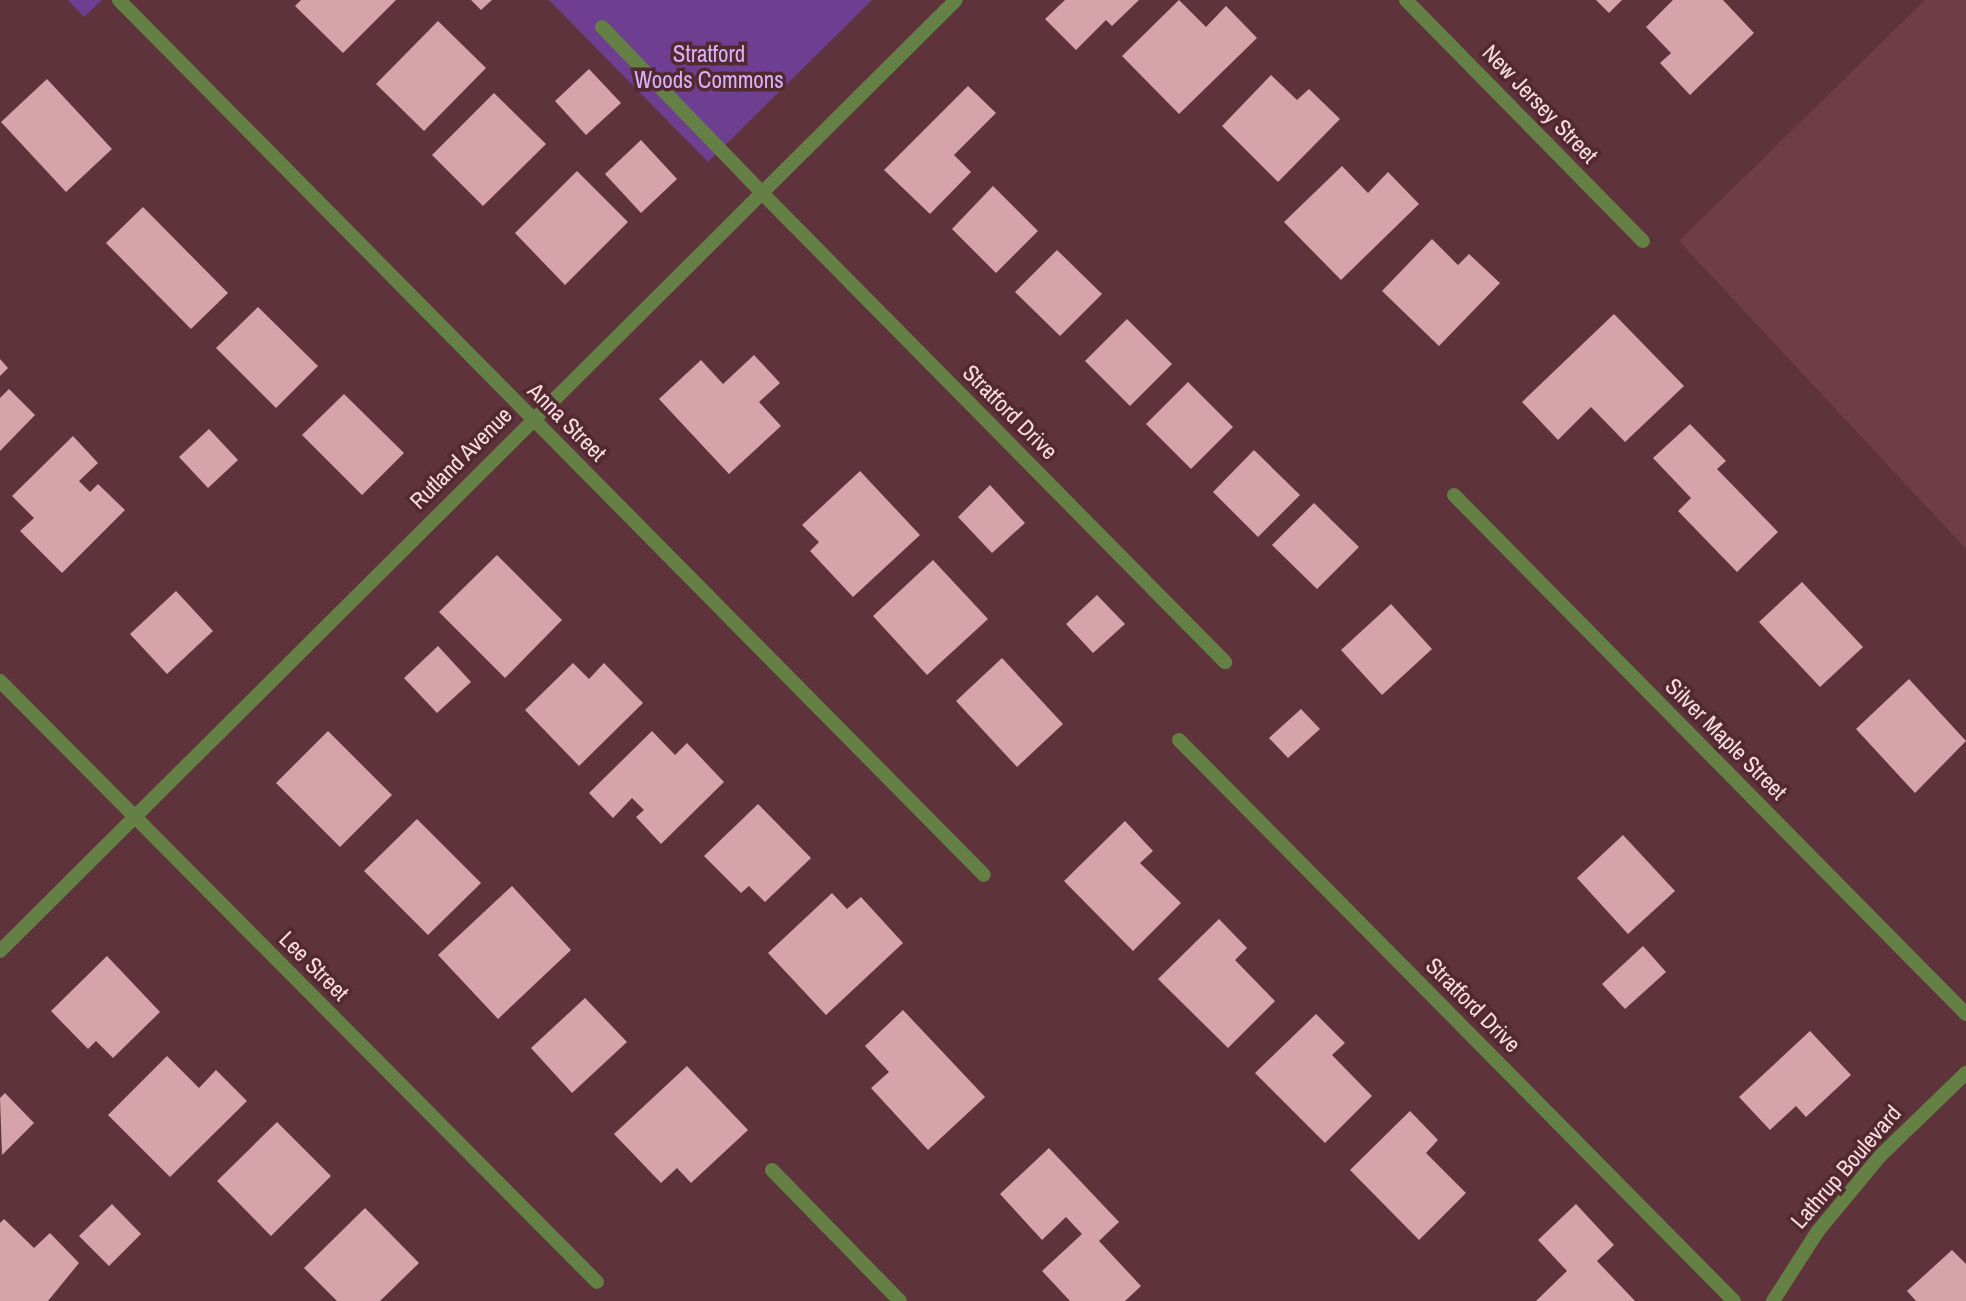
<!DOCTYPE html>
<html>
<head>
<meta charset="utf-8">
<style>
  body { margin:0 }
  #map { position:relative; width:1966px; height:1301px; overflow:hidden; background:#5f333b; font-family:"Archivo Narrow",sans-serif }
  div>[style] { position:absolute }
  .built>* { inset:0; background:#6f3d46 }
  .green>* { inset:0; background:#6e3f90 }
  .building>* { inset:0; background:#d7a3ab }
  .lane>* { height:14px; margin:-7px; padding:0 7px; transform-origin:7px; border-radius:7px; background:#658044 }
  .street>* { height:14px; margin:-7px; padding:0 7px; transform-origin:7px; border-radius:7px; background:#658044 }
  span { translate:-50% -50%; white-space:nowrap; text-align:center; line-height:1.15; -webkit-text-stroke:7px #532931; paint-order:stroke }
  .park-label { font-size:23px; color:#d7b2f7 }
  .street-label { font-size:23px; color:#f9dde1 }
</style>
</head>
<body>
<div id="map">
  <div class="built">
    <div style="clip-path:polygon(1925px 0,1966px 0,1966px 549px,1679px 241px)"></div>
  </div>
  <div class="green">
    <div style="clip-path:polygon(68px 0,102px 0,84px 17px)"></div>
    <div style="clip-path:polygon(549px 0,872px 0,708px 162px)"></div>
  </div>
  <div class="building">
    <div style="clip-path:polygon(301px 0,396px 0,343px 53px,295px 6px)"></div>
    <div style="clip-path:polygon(471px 0,492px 0,481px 10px)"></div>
    <div style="clip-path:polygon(1065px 0,1139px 0,1112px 26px,1106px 20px,1076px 50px,1045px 19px)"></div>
    <div style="clip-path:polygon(1179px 0,1206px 27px,1226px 6px,1257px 38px,1179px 114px,1122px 56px)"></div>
    <div style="clip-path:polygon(1596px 0,1622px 0,1609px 13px)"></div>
    <div style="clip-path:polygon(1673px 0,1723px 0,1754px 33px,1690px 95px,1660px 63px,1671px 53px,1646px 27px)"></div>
    <div style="clip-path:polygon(438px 21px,486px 68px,424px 131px,376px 84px)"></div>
    <div style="clip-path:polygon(589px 69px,621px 103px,586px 135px,555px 101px)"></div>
    <div style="clip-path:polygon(1271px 75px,1297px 100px,1309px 89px,1340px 119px,1278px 182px,1222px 126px)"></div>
    <div style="clip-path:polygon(47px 79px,112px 149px,66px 192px,1px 122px)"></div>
    <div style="clip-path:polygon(968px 86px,996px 113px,954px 155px,971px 172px,930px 214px,884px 170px)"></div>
    <div style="clip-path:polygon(494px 93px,546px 144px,483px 206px,432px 155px)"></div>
    <div style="clip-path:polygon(641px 140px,677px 179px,641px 213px,605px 174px)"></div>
    <div style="clip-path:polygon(1342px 166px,1368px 193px,1388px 172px,1419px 204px,1341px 280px,1284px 222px)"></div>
    <div style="clip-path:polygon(577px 171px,628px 222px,565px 285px,515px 233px)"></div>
    <div style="clip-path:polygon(993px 186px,1038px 231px,996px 273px,952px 229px)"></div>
    <div style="clip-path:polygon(143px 207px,228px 293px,191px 329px,106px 243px)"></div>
    <div style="clip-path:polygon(1432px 239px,1458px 265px,1469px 254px,1500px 283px,1439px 346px,1382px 291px)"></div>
    <div style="clip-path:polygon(1057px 250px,1102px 294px,1060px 336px,1015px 292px)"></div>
    <div style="clip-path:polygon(258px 307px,318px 366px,276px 408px,216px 348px)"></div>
    <div style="clip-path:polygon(1614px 314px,1684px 386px,1625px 442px,1591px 407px,1558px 440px,1522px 402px)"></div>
    <div style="clip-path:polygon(1127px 319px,1172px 364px,1130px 406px,1085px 361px)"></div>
    <div style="clip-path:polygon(754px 355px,780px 383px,759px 402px,781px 426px,729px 474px,659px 399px,701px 360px,723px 384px)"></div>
    <div style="clip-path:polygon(0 359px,8px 368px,0 376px)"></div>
    <div style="clip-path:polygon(1188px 382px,1233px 427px,1191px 469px,1146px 424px)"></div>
    <div style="clip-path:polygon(9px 389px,35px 415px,0 451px,0 398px)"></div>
    <div style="clip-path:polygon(344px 394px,404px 453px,362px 495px,302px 435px)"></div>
    <div style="clip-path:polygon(1690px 424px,1726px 461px,1717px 469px,1778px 532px,1737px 572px,1678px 511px,1691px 498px,1653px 458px)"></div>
    <div style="clip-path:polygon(209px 429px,238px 460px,208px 488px,179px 457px)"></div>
    <div style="clip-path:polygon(73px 436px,98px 463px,79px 481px,90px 492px,98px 484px,125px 510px,62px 573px,20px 531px,34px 518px,12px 496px)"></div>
    <div style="clip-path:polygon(1254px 450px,1300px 495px,1258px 537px,1213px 492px)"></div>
    <div style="clip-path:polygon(860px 471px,920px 535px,853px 597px,810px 551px,819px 542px,802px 525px)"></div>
    <div style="clip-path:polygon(990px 485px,1025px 523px,992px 553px,958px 517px)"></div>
    <div style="clip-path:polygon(1314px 503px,1359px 547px,1317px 589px,1272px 545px)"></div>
    <div style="clip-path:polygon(497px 555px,562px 620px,505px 678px,439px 612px)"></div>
    <div style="clip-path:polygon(933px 560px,988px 619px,927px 675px,873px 616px)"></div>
    <div style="clip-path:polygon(1802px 582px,1863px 647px,1820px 687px,1759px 622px)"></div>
    <div style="clip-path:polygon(176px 591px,213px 631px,167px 674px,130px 634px)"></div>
    <div style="clip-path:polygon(1097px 595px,1125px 624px,1093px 653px,1066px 624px)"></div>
    <div style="clip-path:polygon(1391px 604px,1432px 649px,1382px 695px,1341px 650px)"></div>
    <div style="clip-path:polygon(438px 646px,471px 682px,437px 713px,404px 678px)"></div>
    <div style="clip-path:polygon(1002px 658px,1063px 724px,1017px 767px,956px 701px)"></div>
    <div style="clip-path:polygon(573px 663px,589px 679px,604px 663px,643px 703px,579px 766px,525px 710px)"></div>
    <div style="clip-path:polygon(1909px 679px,1966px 741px,1915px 793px,1856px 729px)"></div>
    <div style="clip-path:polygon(1301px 709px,1320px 729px,1288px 758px,1269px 738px)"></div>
    <div style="clip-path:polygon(328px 731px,392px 795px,340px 847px,276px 783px)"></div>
    <div style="clip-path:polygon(652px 731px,675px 755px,687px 743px,724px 782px,661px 844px,636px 817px,644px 810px,632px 798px,613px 818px,589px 793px)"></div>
    <div style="clip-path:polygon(758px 804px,811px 858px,765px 902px,749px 886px,741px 893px,704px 856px)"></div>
    <div style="clip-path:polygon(417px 819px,481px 883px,428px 935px,364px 871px)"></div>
    <div style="clip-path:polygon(1125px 821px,1153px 851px,1140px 863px,1181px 903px,1133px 951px,1064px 881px)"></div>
    <div style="clip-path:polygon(1623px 835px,1675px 891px,1628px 934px,1577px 878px)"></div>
    <div style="clip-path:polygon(512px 886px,571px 950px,498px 1019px,438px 955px)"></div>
    <div style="clip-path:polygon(832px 893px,847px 909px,861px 897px,903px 943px,826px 1015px,768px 953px)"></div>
    <div style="clip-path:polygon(1219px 919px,1247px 948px,1235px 960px,1275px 1001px,1228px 1048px,1158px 979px)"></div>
    <div style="clip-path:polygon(1643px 946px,1666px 972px,1625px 1009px,1602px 984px)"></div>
    <div style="clip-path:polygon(107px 956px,160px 1012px,113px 1058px,96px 1041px,88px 1049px,51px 1011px)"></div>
    <div style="clip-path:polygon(585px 998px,627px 1042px,572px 1093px,531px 1048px)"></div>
    <div style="clip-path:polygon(903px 1010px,985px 1097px,928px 1150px,871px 1088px,889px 1072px,865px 1046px)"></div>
    <div style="clip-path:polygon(1316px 1014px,1345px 1043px,1332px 1055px,1372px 1096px,1325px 1143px,1255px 1073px)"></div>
    <div style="clip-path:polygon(1810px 1031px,1851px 1075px,1806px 1117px,1796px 1106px,1770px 1130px,1739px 1097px)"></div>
    <div style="clip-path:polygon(167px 1056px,199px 1088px,216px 1070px,247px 1101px,170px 1177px,108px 1115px)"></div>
    <div style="clip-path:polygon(687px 1066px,748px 1130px,691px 1183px,677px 1168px,661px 1183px,614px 1134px)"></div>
    <div style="clip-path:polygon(5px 1093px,34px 1123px,2px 1155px,0 1098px)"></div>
    <div style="clip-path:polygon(1410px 1111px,1438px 1140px,1426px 1153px,1466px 1193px,1419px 1240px,1350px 1170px)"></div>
    <div style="clip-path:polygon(277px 1122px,331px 1176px,271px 1236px,217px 1181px)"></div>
    <div style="clip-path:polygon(1049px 1148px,1119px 1222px,1099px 1241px,1141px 1286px,1125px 1301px,1070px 1301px,1042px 1271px,1082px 1234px,1066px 1217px,1042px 1240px,1000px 1194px)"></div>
    <div style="clip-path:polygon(112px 1204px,141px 1234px,109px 1266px,79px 1236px)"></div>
    <div style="clip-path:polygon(1576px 1204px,1614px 1245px,1597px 1261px,1635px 1301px,1536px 1301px,1567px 1271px,1538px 1240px)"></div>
    <div style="clip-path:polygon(365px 1208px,419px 1263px,380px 1301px,337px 1301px,304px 1268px)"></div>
    <div style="clip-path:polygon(4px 1219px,34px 1248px,50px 1233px,79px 1263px,48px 1301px,0 1301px,0 1223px)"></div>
    <div style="clip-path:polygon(1952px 1250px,1966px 1264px,1966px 1301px,1916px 1301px,1907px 1291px)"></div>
  </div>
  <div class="lane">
    <div style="left:602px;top:27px;width:232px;rotate:46deg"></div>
  </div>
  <div class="street">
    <div style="left:119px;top:0;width:1230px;rotate:45.33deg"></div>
    <div style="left:1406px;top:0;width:338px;rotate:45.5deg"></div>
    <div style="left:763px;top:194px;width:658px;rotate:45.37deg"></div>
    <div style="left:1454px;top:495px;width:729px;rotate:45.39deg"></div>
    <div style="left:0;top:681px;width:847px;rotate:45.19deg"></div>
    <div style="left:1179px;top:740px;width:789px;rotate:45.31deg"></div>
    <div style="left:0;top:951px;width:1348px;rotate:-44.85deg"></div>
    <div style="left:772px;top:1170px;width:183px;rotate:45.7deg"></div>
    <div style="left:1773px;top:1301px;width:83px;rotate:-57.3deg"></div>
    <div style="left:1818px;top:1231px;width:97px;rotate:-50.4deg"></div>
    <div style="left:1880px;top:1156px;width:120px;rotate:-44deg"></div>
  </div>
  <div class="park-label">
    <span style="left:709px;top:67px">Stratford<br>Woods Commons</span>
  </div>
  <div class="street-label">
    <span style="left:1540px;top:104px;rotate:46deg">New Jersey Street</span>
    <span style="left:1010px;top:412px;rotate:45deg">Stratford Drive</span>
    <span style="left:567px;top:422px;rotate:45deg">Anna Street</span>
    <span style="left:461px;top:458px;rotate:-45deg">Rutland Avenue</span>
    <span style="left:1726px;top:739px;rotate:45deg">Silver Maple Street</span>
    <span style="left:314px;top:966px;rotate:45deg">Lee Street</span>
    <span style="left:1473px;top:1005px;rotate:45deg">Stratford Drive</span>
    <span style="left:1846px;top:1167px;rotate:-49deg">Lathrup Boulevard</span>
  </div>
</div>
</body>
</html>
